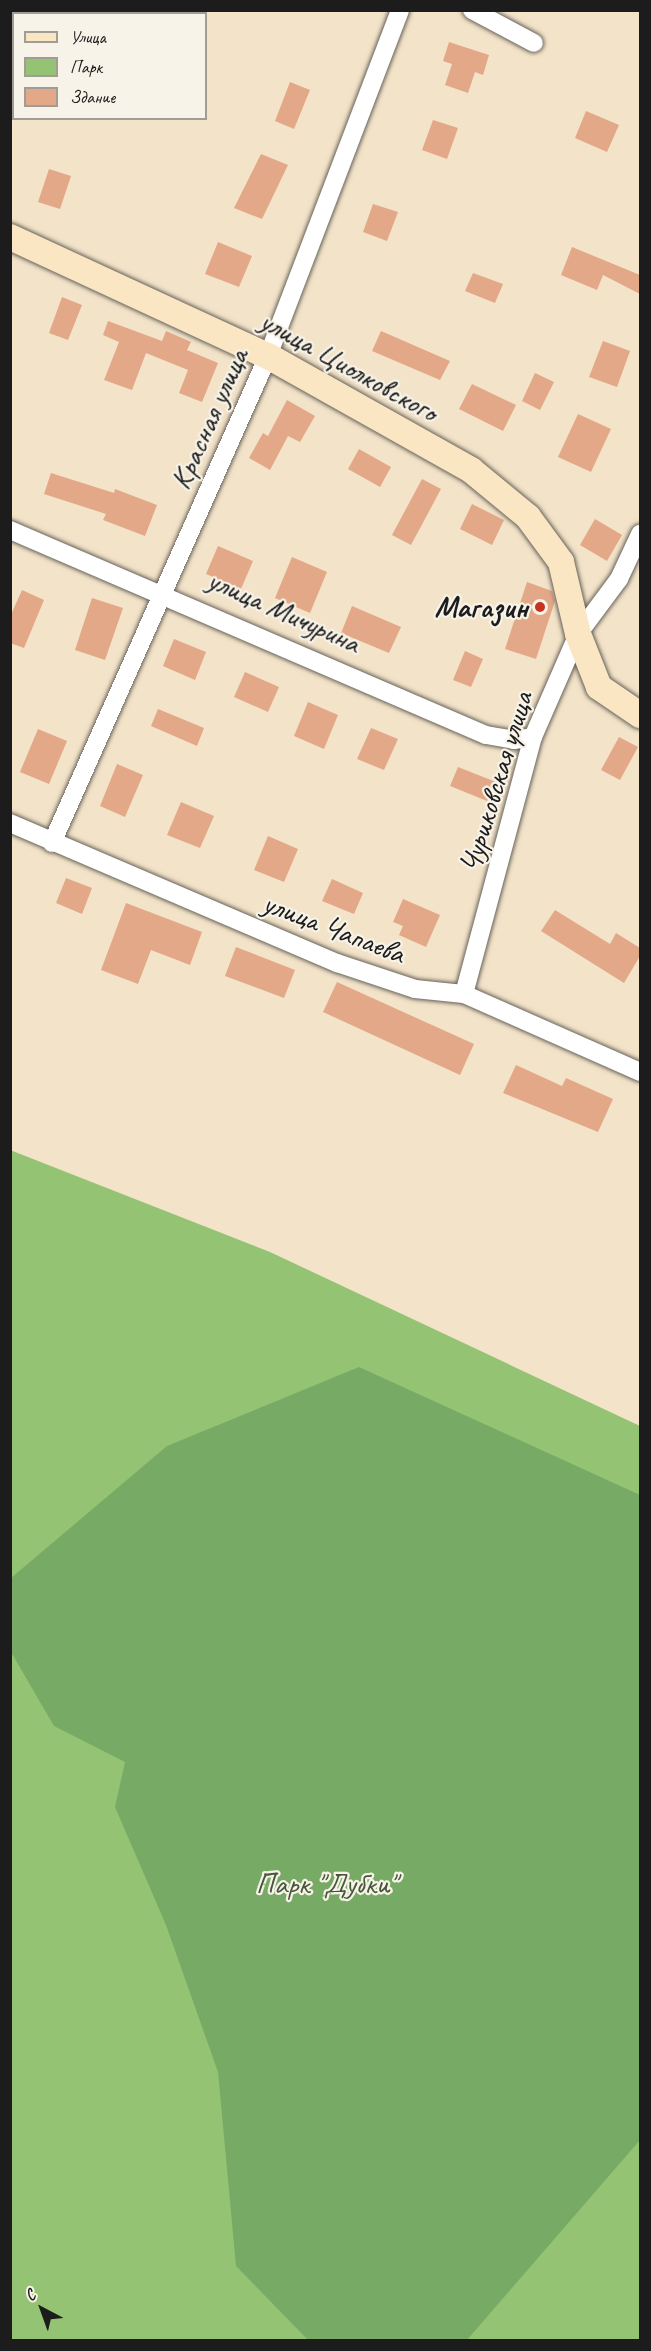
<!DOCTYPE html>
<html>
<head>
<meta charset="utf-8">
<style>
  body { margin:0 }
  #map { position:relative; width:651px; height:2351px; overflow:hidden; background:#f3e3c9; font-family:Caveat,sans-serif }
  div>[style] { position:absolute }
  .green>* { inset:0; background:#94c473 }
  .forest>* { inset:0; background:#77aa65 }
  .building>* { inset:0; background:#e3a887 }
  .roads { filter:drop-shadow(0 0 2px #676259) drop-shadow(0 0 2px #676259) }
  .street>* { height:18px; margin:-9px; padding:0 9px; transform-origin:9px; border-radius:9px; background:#fff }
  .secondary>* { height:26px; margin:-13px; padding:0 13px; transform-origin:13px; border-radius:13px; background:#fbe6c4 }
  .dots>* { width:16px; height:16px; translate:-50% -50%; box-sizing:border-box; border:3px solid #f7f3e8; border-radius:50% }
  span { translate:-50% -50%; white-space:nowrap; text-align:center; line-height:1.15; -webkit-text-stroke:4.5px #f7f3e8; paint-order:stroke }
  .street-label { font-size:30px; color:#1c1c1c }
  .poi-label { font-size:30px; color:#1c1c1c; font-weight:700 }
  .right { translate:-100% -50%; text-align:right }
  .park-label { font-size:30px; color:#46573a }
  .frame { position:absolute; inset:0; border:12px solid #1c1c1c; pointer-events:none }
  .legend { position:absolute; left:12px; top:12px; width:195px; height:108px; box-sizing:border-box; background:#f7f3e8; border:2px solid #9f9d96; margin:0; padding:8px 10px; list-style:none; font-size:18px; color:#1c1c1c }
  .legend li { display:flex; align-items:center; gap:12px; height:30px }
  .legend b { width:30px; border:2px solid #9f9d96 }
  .north { position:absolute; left:12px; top:2279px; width:60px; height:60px; -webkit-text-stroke:4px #f7f3e8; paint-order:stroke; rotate:319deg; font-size:16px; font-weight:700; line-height:24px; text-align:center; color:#1c1c1c }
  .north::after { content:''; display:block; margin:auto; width:21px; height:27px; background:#1c1c1c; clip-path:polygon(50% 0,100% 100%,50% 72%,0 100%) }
</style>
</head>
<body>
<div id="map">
  <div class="green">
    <div style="clip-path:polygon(10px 1150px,270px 1252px,640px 1426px,640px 2340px,11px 2340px)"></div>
  </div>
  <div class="forest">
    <div style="clip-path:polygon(359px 1367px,640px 1495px,640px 2140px,467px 2340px,308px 2340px,236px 2266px,218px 2072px,166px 1925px,115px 1807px,125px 1762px,54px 1726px,11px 1652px,11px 1578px,167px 1446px)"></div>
  </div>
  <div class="building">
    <div style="clip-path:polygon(449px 42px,489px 55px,483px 75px,475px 72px,468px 93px,445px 85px,452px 64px,443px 61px)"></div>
    <div style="clip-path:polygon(290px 82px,310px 90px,294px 129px,275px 121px)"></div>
    <div style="clip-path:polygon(586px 111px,619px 125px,607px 152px,575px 138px)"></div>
    <div style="clip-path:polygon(433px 120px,458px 128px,447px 159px,422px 150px)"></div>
    <div style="clip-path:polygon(261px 154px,288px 165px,262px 219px,234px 208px)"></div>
    <div style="clip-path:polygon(49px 169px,71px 176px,60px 209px,38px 202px)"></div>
    <div style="clip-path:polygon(373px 204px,398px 212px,387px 241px,363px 232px)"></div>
    <div style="clip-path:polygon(218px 242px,252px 256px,239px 287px,205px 274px)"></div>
    <div style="clip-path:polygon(572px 247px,640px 275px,640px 294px,603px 275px,597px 290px,561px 275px)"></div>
    <div style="clip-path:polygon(473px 273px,503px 284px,495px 303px,465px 291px)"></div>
    <div style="clip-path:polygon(62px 297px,82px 305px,68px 340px,49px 333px)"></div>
    <div style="clip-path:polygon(108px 321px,162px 341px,166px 331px,191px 342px,187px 350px,218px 363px,202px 402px,179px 393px,188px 370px,146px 353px,132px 390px,104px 380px,119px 342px,103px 335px)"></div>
    <div style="clip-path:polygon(381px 331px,450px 361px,440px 380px,372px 351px)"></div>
    <div style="clip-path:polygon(603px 341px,630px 351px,617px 387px,589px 377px)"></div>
    <div style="clip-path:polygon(535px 373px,554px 382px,540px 410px,522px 401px)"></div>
    <div style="clip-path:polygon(472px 384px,516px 405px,503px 431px,459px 409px)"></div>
    <div style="clip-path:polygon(287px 400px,315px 416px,300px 442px,288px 436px,270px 470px,249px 458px,263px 433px,268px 436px)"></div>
    <div style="clip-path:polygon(578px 414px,611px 429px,591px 472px,558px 457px)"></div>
    <div style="clip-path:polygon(359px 449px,391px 467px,380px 487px,348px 469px)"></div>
    <div style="clip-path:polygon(51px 473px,114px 493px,115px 489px,157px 505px,145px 536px,103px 520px,106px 514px,44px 494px)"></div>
    <div style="clip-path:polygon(422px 479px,441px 489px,411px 545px,392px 535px)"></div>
    <div style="clip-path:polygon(472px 504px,504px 520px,492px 545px,460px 529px)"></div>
    <div style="clip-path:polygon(595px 519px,622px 535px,607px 561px,580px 545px)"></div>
    <div style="clip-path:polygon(218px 546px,253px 561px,241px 589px,206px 574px)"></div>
    <div style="clip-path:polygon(292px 557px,327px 572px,310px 613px,275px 598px)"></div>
    <div style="clip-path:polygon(527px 582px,552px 591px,555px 601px,536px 659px,505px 649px)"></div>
    <div style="clip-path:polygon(22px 590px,44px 600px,24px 648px,10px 643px,10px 617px)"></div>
    <div style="clip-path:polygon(92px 598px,123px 608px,105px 660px,75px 650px)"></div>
    <div style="clip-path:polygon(352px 606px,401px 627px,389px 653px,341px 633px)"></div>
    <div style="clip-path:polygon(174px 639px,206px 652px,195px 680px,163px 666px)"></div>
    <div style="clip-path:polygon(465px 651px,483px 659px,471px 687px,453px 680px)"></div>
    <div style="clip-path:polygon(245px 672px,279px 687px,268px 712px,234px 697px)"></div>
    <div style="clip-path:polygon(308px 702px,338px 715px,324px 749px,294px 736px)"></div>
    <div style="clip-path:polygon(158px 709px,204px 728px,197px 746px,151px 726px)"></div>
    <div style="clip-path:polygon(371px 728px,398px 739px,384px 770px,357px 759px)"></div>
    <div style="clip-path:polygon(38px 729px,67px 741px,49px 784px,20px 772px)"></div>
    <div style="clip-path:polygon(619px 737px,638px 747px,620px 780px,601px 770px)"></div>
    <div style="clip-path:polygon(117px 764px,143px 775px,125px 817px,100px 806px)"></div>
    <div style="clip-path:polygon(458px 767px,496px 782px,487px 801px,450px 786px)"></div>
    <div style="clip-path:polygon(181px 802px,214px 816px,200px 848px,167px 835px)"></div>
    <div style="clip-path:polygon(268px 836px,298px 849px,284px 882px,254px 870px)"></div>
    <div style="clip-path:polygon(66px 878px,92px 888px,82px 914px,56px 903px)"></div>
    <div style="clip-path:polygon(332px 879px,363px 893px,354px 914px,322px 901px)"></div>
    <div style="clip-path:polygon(403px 899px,440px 915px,426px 947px,399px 935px,403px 926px,393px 922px)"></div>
    <div style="clip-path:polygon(126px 903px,202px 932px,190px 965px,151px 950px,138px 984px,101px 970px)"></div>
    <div style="clip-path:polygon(555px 910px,610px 944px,616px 933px,640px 948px,640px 956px,624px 983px,541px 931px)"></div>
    <div style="clip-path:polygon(236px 947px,295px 970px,284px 998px,225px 976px)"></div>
    <div style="clip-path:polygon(337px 982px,474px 1044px,460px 1075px,323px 1012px)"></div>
    <div style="clip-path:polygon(516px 1065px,562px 1086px,566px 1078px,613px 1099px,598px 1132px,503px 1093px)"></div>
  </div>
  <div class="roads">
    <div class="street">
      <div style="left:472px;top:10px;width:70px;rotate:28deg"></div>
      <div style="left:10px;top:530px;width:518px;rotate:23.3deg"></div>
      <div style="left:486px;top:735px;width:28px;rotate:10deg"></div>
      <div style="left:514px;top:740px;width:19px;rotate:-9deg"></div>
      <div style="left:10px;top:823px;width:356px;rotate:23.2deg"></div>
      <div style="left:337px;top:963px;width:82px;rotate:18.4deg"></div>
      <div style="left:415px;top:989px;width:49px;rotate:5.8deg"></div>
      <div style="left:464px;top:994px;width:193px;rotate:23.9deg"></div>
      <div style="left:52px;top:843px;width:533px;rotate:-66.08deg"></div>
      <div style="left:268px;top:356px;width:370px;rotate:-69.1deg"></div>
      <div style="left:464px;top:994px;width:266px;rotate:-75deg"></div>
      <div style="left:533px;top:737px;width:112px;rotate:-66.4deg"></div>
      <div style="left:578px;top:634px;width:69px;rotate:-53.3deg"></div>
      <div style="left:619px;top:579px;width:50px;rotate:-65deg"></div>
    </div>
    <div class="secondary">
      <div style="left:10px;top:237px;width:284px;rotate:24.8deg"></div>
      <div style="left:268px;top:356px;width:233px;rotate:29.3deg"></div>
      <div style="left:471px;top:470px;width:74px;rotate:39.5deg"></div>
      <div style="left:528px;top:517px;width:56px;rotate:53.7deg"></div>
      <div style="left:561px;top:562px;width:74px;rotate:76.7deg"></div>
      <div style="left:578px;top:634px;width:57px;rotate:68.4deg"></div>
      <div style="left:599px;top:687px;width:50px;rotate:34.3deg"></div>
    </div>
  </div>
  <div class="dots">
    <div style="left:540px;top:607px;background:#c8321e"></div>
  </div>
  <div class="street-label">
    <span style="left:349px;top:366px;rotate:29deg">улица Циолковского</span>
    <span style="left:209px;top:419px;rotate:-66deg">Красная улица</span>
    <span style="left:284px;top:611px;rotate:24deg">улица Мичурина</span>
    <span style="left:496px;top:782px;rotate:-73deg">Чуриковская улица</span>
    <span style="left:334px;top:928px;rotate:21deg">улица Чапаева</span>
  </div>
  <div class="poi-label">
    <span class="right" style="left:528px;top:607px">Магазин</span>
  </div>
  <div class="park-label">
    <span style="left:326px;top:1883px">Парк "Дубки"</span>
  </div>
  <div class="frame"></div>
  <ul class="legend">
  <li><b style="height:8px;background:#fbe6c4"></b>Улица</li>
  <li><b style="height:16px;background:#94c473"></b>Парк</li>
  <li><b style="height:16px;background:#e3a887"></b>Здание</li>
  </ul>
  <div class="north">С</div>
</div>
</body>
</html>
